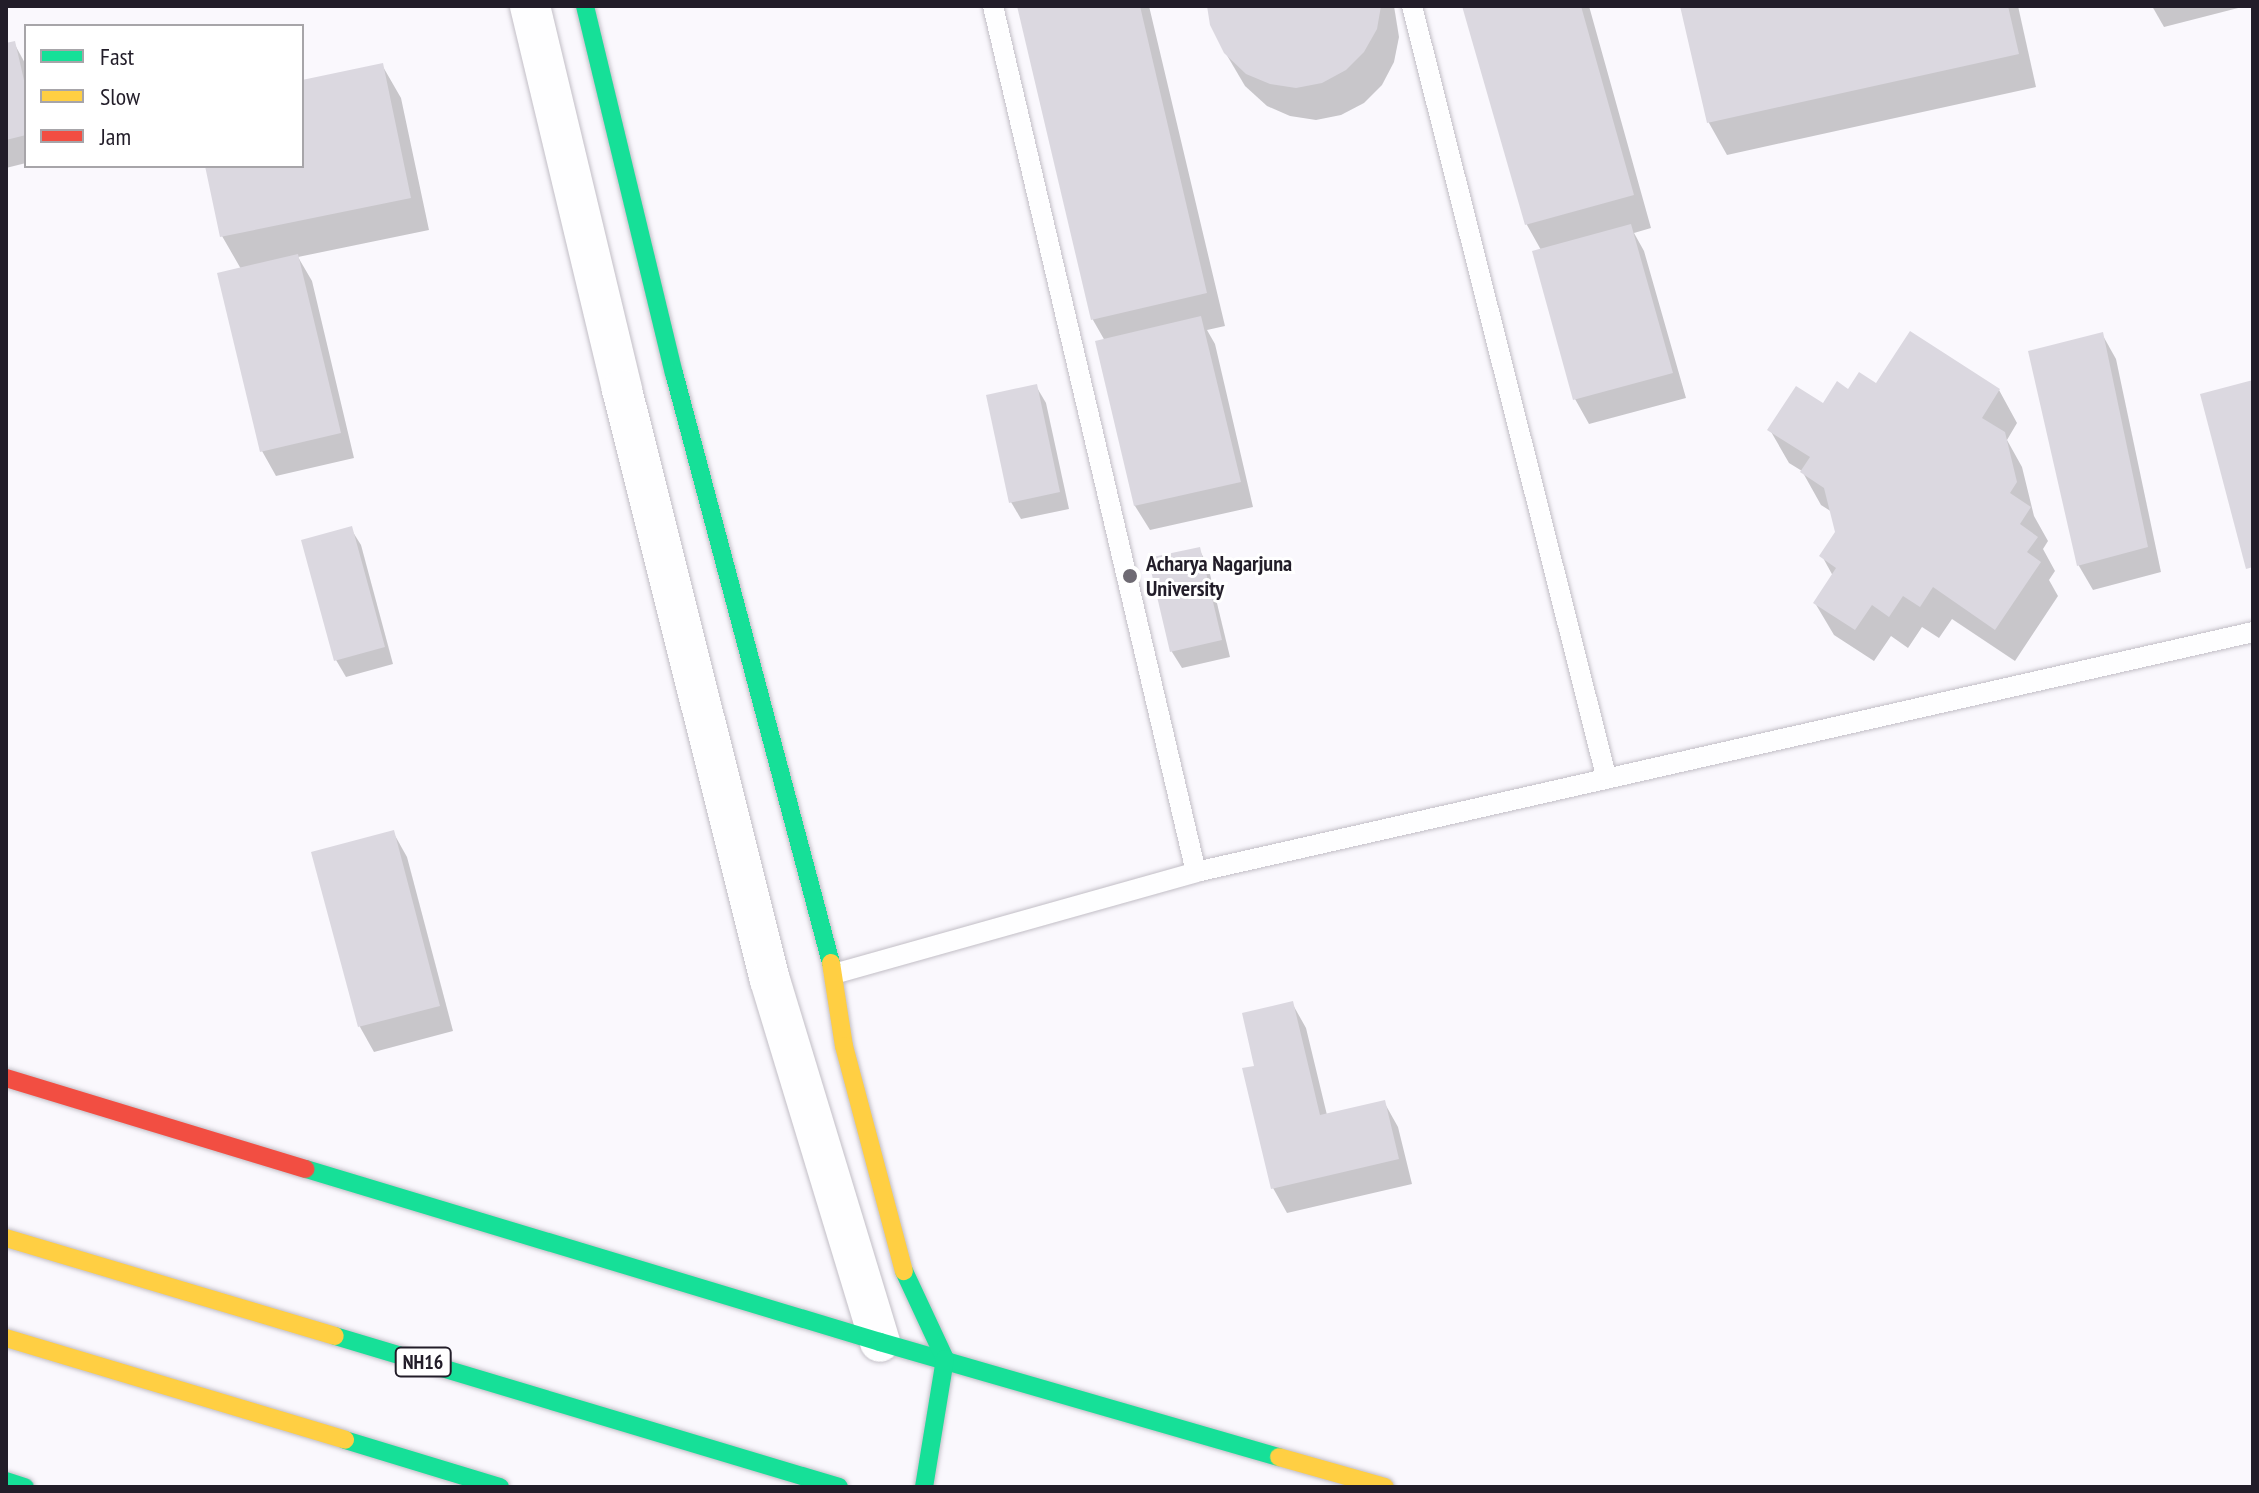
<!DOCTYPE html>
<html>
<head>
<meta charset="utf-8">
<style>
  body { margin:0 }
  #map { position:relative; width:2259px; height:1493px; overflow:hidden; background:#faf8fd; font-family:"PT Sans Narrow",sans-serif }
  div>[style] { position:absolute }
  .shadow>* { inset:0; background:#0003 }
  .building>* { inset:0; background:#dbd8e0 }
  .roads { filter:drop-shadow(0 0 2px #c2bec6) drop-shadow(0 0 2px #c2bec6) }
  .lane>* { height:20px; margin:-10px; padding:0 10px; transform-origin:10px; border-radius:10px; background:#fefeff }
  .street>* { height:40px; margin:-20px; padding:0 20px; transform-origin:20px; border-radius:20px; background:#fefeff }
  .fast>* { height:18px; margin:-9px; padding:0 9px; transform-origin:9px; border-radius:9px; background:#16e098 }
  .slow>* { height:18px; margin:-9px; padding:0 9px; transform-origin:9px; border-radius:9px; background:#ffcf43 }
  .jam>* { height:18px; margin:-9px; padding:0 9px; transform-origin:9px; border-radius:9px; background:#f24e42 }
  .dots>* { width:22px; height:22px; translate:-50% -50%; box-sizing:border-box; border:4px solid #fff; border-radius:50% }
  span { translate:-50% -50%; white-space:nowrap; text-align:center; line-height:1.15; -webkit-text-stroke:6px #fff; paint-order:stroke }
  .shield-label span { padding:2px 6px; background:#fff; border:2px solid; border-radius:6px; -webkit-text-stroke-width:0 }
  .shield-label { font-size:20px; color:#221d29; font-weight:700 }
  .poi-label { font-size:22px; color:#221d29; font-weight:700 }
  .left { translate:0 -50%; text-align:left }
  .frame { position:absolute; inset:0; border:8px solid #221d29; pointer-events:none }
  .legend { position:absolute; left:24px; top:24px; width:280px; height:144px; box-sizing:border-box; background:#fff; border:2px solid #a7a5a9; margin:0; padding:10px 14px; list-style:none; font-size:24px; color:#221d29 }
  .legend li { display:flex; align-items:center; gap:16px; height:40px }
  .legend b { width:40px; border:2px solid #a7a5a9 }
</style>
</head>
<body>
<div id="map">
  <div class="shadow">
    <div style="clip-path:polygon(1019px 6px,1149px 6px,1225px 326px,1207px 330px,1215px 344px,1253px 507px,1150px 530px,1135px 506px,1105px 341px,1093px 320px)"></div>
    <div style="clip-path:polygon(1209px 6px,1394px 6px,1399px 37px,1394px 62px,1382px 85px,1364px 103px,1341px 115px,1316px 120px,1290px 116px,1267px 106px,1245px 86px,1225px 52px)"></div>
    <div style="clip-path:polygon(1465px 6px,1589px 6px,1651px 228px,1634px 233px,1644px 251px,1686px 398px,1589px 424px,1575px 399px,1541px 250px,1527px 225px)"></div>
    <div style="clip-path:polygon(1682px 6px,2018px 6px,2036px 87px,1727px 155px,1709px 123px)"></div>
    <div style="clip-path:polygon(2152px 6px,2246px 6px,2164px 27px)"></div>
    <div style="clip-path:polygon(14px 43px,26px 65px,26px 163px,6px 168px,6px 45px)"></div>
    <div style="clip-path:polygon(382px 65px,401px 98px,429px 230px,298px 257px,312px 281px,354px 458px,276px 476px,262px 451px,241px 269px,222px 236px,207px 166px,302px 166px,302px 82px)"></div>
    <div style="clip-path:polygon(2102px 334px,2116px 359px,2161px 572px,2093px 590px,2079px 566px,2031px 353px)"></div>
    <div style="clip-path:polygon(1877px 385px,1999px 390px,2017px 423px,2007px 440px,2022px 467px,2034px 516px,2048px 541px,2043px 549px,2055px 571px,2049px 580px,2058px 596px,2015px 661px,1952px 619px,1939px 638px,1922px 627px,1908px 648px,1891px 636px,1874px 661px,1834px 635px,1815px 603px,1833px 576px,1822px 556px,1837px 533px,1832px 512px,1821px 505px,1802px 471px,1789px 463px,1770px 430px,1849px 392px)"></div>
    <div style="clip-path:polygon(1036px 386px,1046px 403px,1069px 509px,1021px 519px,1011px 502px)"></div>
    <div style="clip-path:polygon(351px 529px,361px 545px,393px 664px,346px 677px,336px 660px)"></div>
    <div style="clip-path:polygon(1199px 549px,1208px 566px,1230px 657px,1182px 668px,1172px 652px,1151px 560px)"></div>
    <div style="clip-path:polygon(393px 832px,407px 857px,453px 1031px,374px 1052px,360px 1027px,314px 853px)"></div>
    <div style="clip-path:polygon(1292px 1003px,1306px 1028px,1327px 1115px,1384px 1102px,1398px 1127px,1412px 1184px,1287px 1213px,1273px 1188px,1257px 1067px)"></div>
  </div>
  <div class="building">
    <div style="clip-path:polygon(1017px 6px,1140px 6px,1207px 293px,1091px 320px)"></div>
    <div style="clip-path:polygon(1207px 6px,1381px 6px,1377px 29px,1364px 52px,1346px 70px,1322px 83px,1296px 88px,1270px 84px,1246px 74px,1224px 53px,1210px 25px)"></div>
    <div style="clip-path:polygon(1462px 6px,1581px 6px,1634px 195px,1525px 225px)"></div>
    <div style="clip-path:polygon(1680px 6px,2008px 6px,2019px 54px,1707px 123px)"></div>
    <div style="clip-path:polygon(15px 41px,26px 89px,26px 135px,6px 140px,6px 43px)"></div>
    <div style="clip-path:polygon(383px 63px,411px 198px,220px 237px,205px 166px,302px 166px,302px 80px)"></div>
    <div style="clip-path:polygon(1631px 224px,1673px 373px,1573px 400px,1532px 251px)"></div>
    <div style="clip-path:polygon(298px 254px,341px 433px,260px 452px,217px 273px)"></div>
    <div style="clip-path:polygon(1201px 316px,1241px 482px,1134px 506px,1095px 341px)"></div>
    <div style="clip-path:polygon(1910px 331px,2000px 389px,1982px 418px,2005px 432px,2017px 482px,2010px 493px,2031px 507px,2020px 524px,2038px 537px,2027px 552px,2041px 562px,1995px 630px,1933px 587px,1920px 607px,1903px 596px,1889px 617px,1872px 605px,1855px 630px,1813px 603px,1836px 568px,1819px 556px,1835px 532px,1824px 488px,1800px 472px,1810px 457px,1767px 430px,1796px 386px,1823px 403px,1837px 381px,1848px 389px,1859px 372px,1876px 383px)"></div>
    <div style="clip-path:polygon(2103px 332px,2148px 547px,2077px 566px,2028px 351px)"></div>
    <div style="clip-path:polygon(2253px 380px,2253px 567px,2246px 569px,2200px 394px)"></div>
    <div style="clip-path:polygon(1037px 384px,1060px 492px,1009px 503px,986px 395px)"></div>
    <div style="clip-path:polygon(352px 526px,385px 647px,334px 661px,301px 540px)"></div>
    <div style="clip-path:polygon(1200px 547px,1222px 640px,1170px 652px,1148px 558px)"></div>
    <div style="clip-path:polygon(394px 830px,440px 1006px,358px 1027px,311px 852px)"></div>
    <div style="clip-path:polygon(1293px 1001px,1320px 1115px,1385px 1100px,1399px 1159px,1271px 1189px,1242px 1068px,1254px 1066px,1242px 1013px)"></div>
  </div>
  <div class="roads">
    <div class="lane">
      <div style="left:993px;top:6px;width:889px;rotate:76.81deg"></div>
      <div style="left:1412px;top:6px;width:794px;rotate:75.86deg"></div>
      <div style="left:834px;top:974px;width:376px;rotate:-15.7deg"></div>
      <div style="left:1196px;top:872px;width:1084px;rotate:-12.79deg"></div>
    </div>
    <div class="street">
      <div style="left:530px;top:6px;width:395px;rotate:76.5deg"></div>
      <div style="left:622px;top:390px;width:608px;rotate:75.92deg"></div>
      <div style="left:770px;top:980px;width:378px;rotate:73.1deg"></div>
    </div>
    <div class="fast">
      <div style="left:585px;top:6px;width:378px;rotate:76.4deg"></div>
      <div style="left:674px;top:373px;width:611px;rotate:75.1deg"></div>
      <div style="left:306px;top:1169px;width:600px;rotate:16.77deg"></div>
      <div style="left:880px;top:1342px;width:415px;rotate:16.1deg"></div>
      <div style="left:904px;top:1271px;width:97px;rotate:65deg"></div>
      <div style="left:945px;top:1359px;width:130px;rotate:99.3deg"></div>
      <div style="left:335px;top:1336px;width:526px;rotate:16.68deg"></div>
      <div style="left:345px;top:1440px;width:162px;rotate:16.9deg"></div>
      <div style="left:6px;top:1481px;width:20px;rotate:18deg"></div>
    </div>
    <div class="slow">
      <div style="left:831px;top:963px;width:84px;rotate:81.1deg"></div>
      <div style="left:844px;top:1046px;width:233px;rotate:75.1deg"></div>
      <div style="left:6px;top:1238px;width:343px;rotate:16.6deg"></div>
      <div style="left:6px;top:1338px;width:354px;rotate:16.7deg"></div>
      <div style="left:1279px;top:1457px;width:110px;rotate:15.8deg"></div>
    </div>
    <div class="jam">
      <div style="left:6px;top:1078px;width:313px;rotate:16.9deg"></div>
    </div>
  </div>
  <div class="dots">
    <div style="left:1130px;top:576px;background:#6e6a73"></div>
  </div>
  <div class="shield-label">
    <span style="left:423px;top:1362px">NH16</span>
  </div>
  <div class="poi-label">
    <span class="left" style="left:1146px;top:576px">Acharya Nagarjuna<br>University</span>
  </div>
  <div class="frame"></div>
  <ul class="legend">
  <li><b style="height:10px;background:#16e098"></b>Fast</li>
  <li><b style="height:10px;background:#ffcf43"></b>Slow</li>
  <li><b style="height:10px;background:#f24e42"></b>Jam</li>
  </ul>
</div>
</body>
</html>
